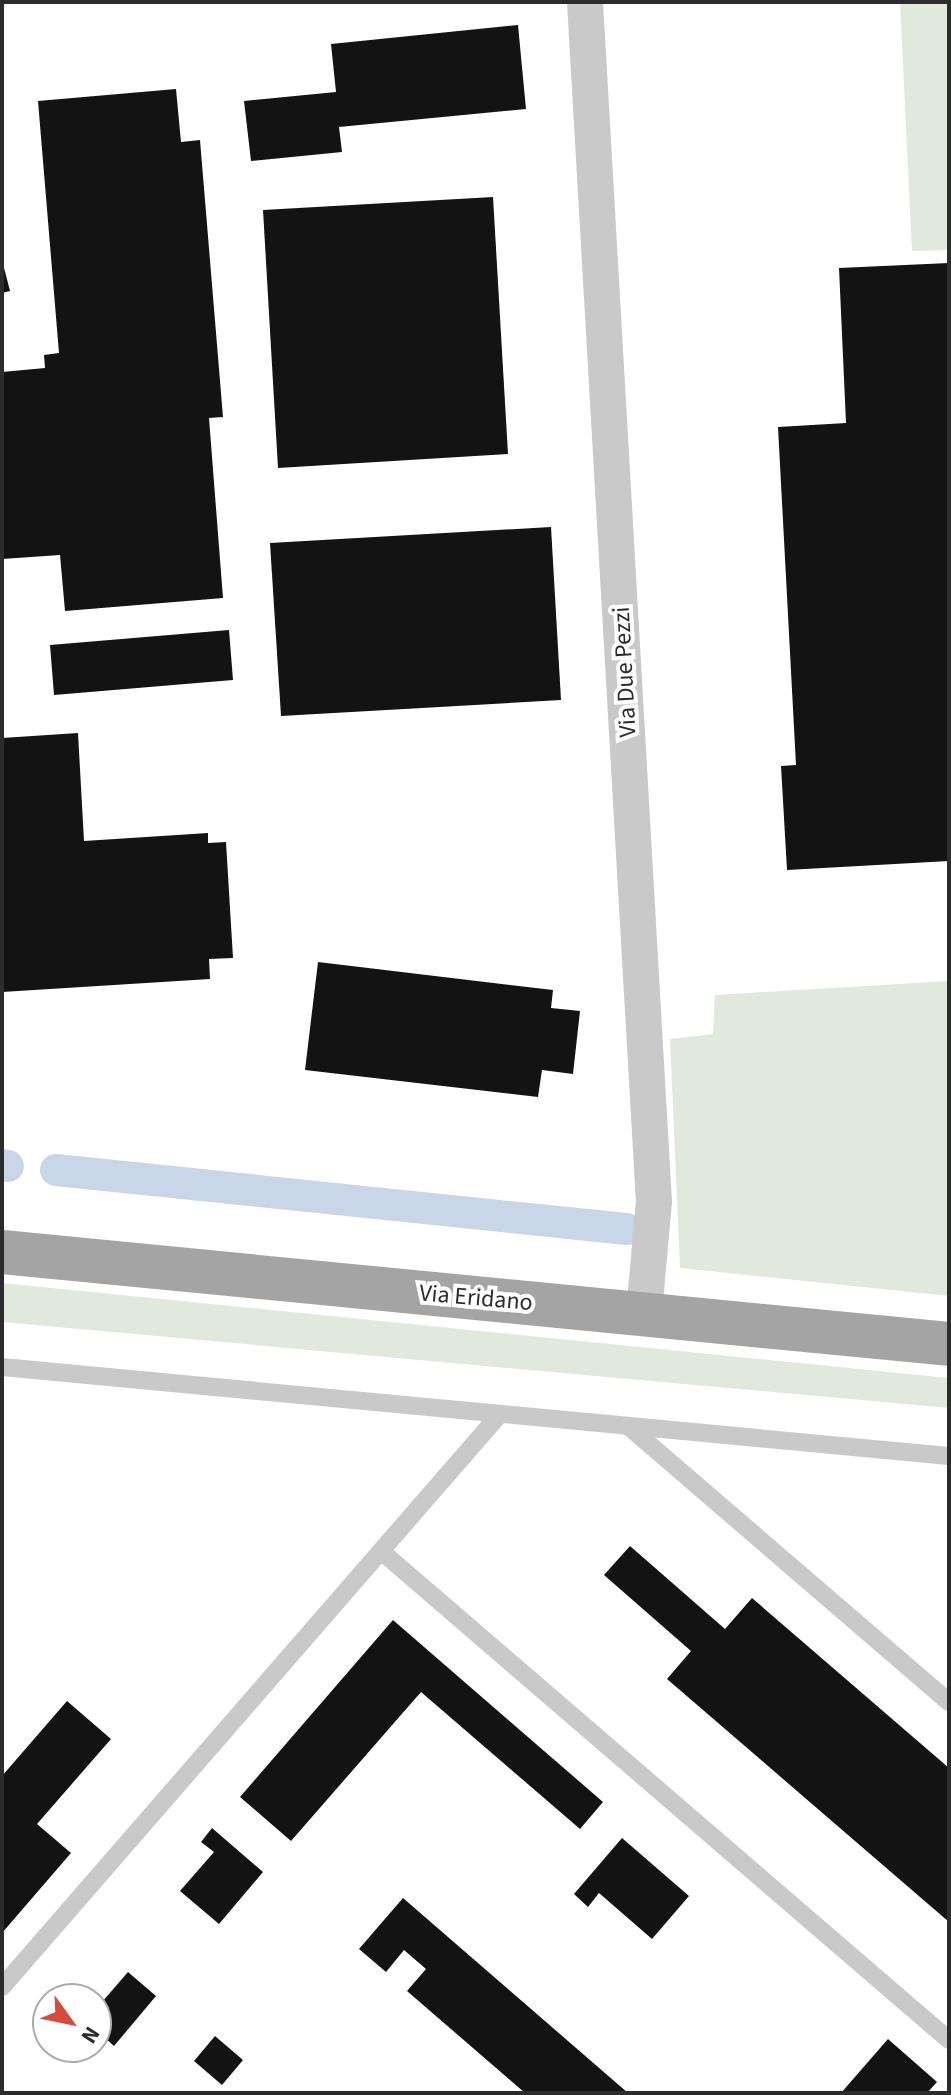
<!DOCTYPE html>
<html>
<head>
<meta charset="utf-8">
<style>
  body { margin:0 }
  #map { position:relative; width:951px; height:2095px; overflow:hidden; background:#fff; font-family:"Source Sans 3",sans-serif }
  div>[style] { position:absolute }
  .green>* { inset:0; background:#e0e9db }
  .canal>* { height:32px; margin:-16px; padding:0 16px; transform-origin:16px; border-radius:16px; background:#c8d6e7 }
  .building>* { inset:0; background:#131313 }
  .service>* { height:18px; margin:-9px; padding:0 9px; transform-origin:9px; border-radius:9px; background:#c9c9c9 }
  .minor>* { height:36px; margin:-18px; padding:0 18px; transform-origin:18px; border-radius:18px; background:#c9c9c9 }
  .primary>* { height:44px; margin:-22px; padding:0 22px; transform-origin:22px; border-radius:22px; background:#a4a4a4 }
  span { translate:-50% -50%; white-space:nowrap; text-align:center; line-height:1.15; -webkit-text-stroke:8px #fff; paint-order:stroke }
  .street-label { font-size:24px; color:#2c2c2c }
  .frame { position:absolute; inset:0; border:4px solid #2c2c2c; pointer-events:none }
  .north { position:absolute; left:32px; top:1983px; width:80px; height:80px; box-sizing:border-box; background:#fff; border:2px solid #ababab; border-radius:50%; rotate:123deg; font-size:22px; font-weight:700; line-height:32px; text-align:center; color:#2c2c2c }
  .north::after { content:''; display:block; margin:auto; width:28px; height:36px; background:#d64b3c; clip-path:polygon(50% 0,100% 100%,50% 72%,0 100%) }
</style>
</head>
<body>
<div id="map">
  <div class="green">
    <div style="clip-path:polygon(900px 2px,949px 2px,949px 250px,912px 251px)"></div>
    <div style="clip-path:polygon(949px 981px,949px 1296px,680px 1268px,670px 1039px,713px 1034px,715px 995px)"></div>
    <div style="clip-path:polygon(2px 1283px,949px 1378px,949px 1408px,2px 1322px)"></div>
  </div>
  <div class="canal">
    <div style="left:2px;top:1165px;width:6px;rotate:9deg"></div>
    <div style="left:56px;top:1170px;width:573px;rotate:5.91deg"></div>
  </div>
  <div class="building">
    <div style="clip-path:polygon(518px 25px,526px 109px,339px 127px,342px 152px,251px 161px,244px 101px,336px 92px,331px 44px)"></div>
    <div style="clip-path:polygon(176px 89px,181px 142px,200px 140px,223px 417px,209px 418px,223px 598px,65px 611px,60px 555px,2px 559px,2px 372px,45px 368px,44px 355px,59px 353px,38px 101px)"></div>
    <div style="clip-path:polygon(493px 197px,508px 454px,278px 468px,263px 210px)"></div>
    <div style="clip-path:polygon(2px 260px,10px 291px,2px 293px)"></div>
    <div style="clip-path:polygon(949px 263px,949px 861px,787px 870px,781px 766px,796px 765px,778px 427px,846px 423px,839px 268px)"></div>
    <div style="clip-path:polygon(551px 527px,561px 700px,281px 716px,270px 543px)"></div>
    <div style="clip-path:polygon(229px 630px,233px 680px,54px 695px,50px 645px)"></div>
    <div style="clip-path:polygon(78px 733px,84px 841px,208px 833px,208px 843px,226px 842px,233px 958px,209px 959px,210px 979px,2px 992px,2px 738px)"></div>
    <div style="clip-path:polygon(318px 962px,553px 990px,551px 1008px,580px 1011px,573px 1074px,542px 1070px,538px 1097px,305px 1070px)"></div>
    <div style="clip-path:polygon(630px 1546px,725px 1629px,752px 1598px,949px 1768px,949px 1922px,667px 1679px,691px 1651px,604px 1575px)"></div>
    <div style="clip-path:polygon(393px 1620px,603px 1802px,580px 1829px,421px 1692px,291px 1841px,240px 1797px)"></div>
    <div style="clip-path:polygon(67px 1701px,111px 1739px,37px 1824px,71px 1853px,2px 1933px,2px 1776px)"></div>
    <div style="clip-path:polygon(212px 1828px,263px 1872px,219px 1924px,180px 1891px,214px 1852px,201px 1842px)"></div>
    <div style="clip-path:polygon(622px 1838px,689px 1896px,652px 1939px,599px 1893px,588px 1907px,574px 1894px)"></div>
    <div style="clip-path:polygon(403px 1898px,628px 2093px,525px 2093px,407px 1991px,426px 1969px,404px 1950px,386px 1972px,359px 1949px)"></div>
    <div style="clip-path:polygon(128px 1972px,156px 1996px,114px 2046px,96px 2030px,96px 2009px)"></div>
    <div style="clip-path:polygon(215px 2036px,243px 2060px,222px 2085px,194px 2061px)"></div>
    <div style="clip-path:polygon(888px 2039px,937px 2082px,927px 2093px,841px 2093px)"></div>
  </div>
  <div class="service">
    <div style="left:2px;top:1367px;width:951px;rotate:5.37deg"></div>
    <div style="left:628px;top:1426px;width:423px;rotate:40.7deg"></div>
    <div style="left:381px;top:1551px;width:749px;rotate:40.73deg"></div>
    <div style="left:2px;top:1987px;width:759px;rotate:-49.01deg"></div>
  </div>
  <div class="minor">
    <div style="left:585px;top:2px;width:1201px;rotate:86.71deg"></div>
    <div style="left:654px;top:1201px;width:113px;rotate:95.1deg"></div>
  </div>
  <div class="primary">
    <div style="left:2px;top:1252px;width:951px;rotate:5.55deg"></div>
  </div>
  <div class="street-label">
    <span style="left:625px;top:672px;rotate:-93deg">Via Due Pezzi</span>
    <span style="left:476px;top:1298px;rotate:5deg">Via Eridano</span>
  </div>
  <div class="frame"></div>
  <div class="north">N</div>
</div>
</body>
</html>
